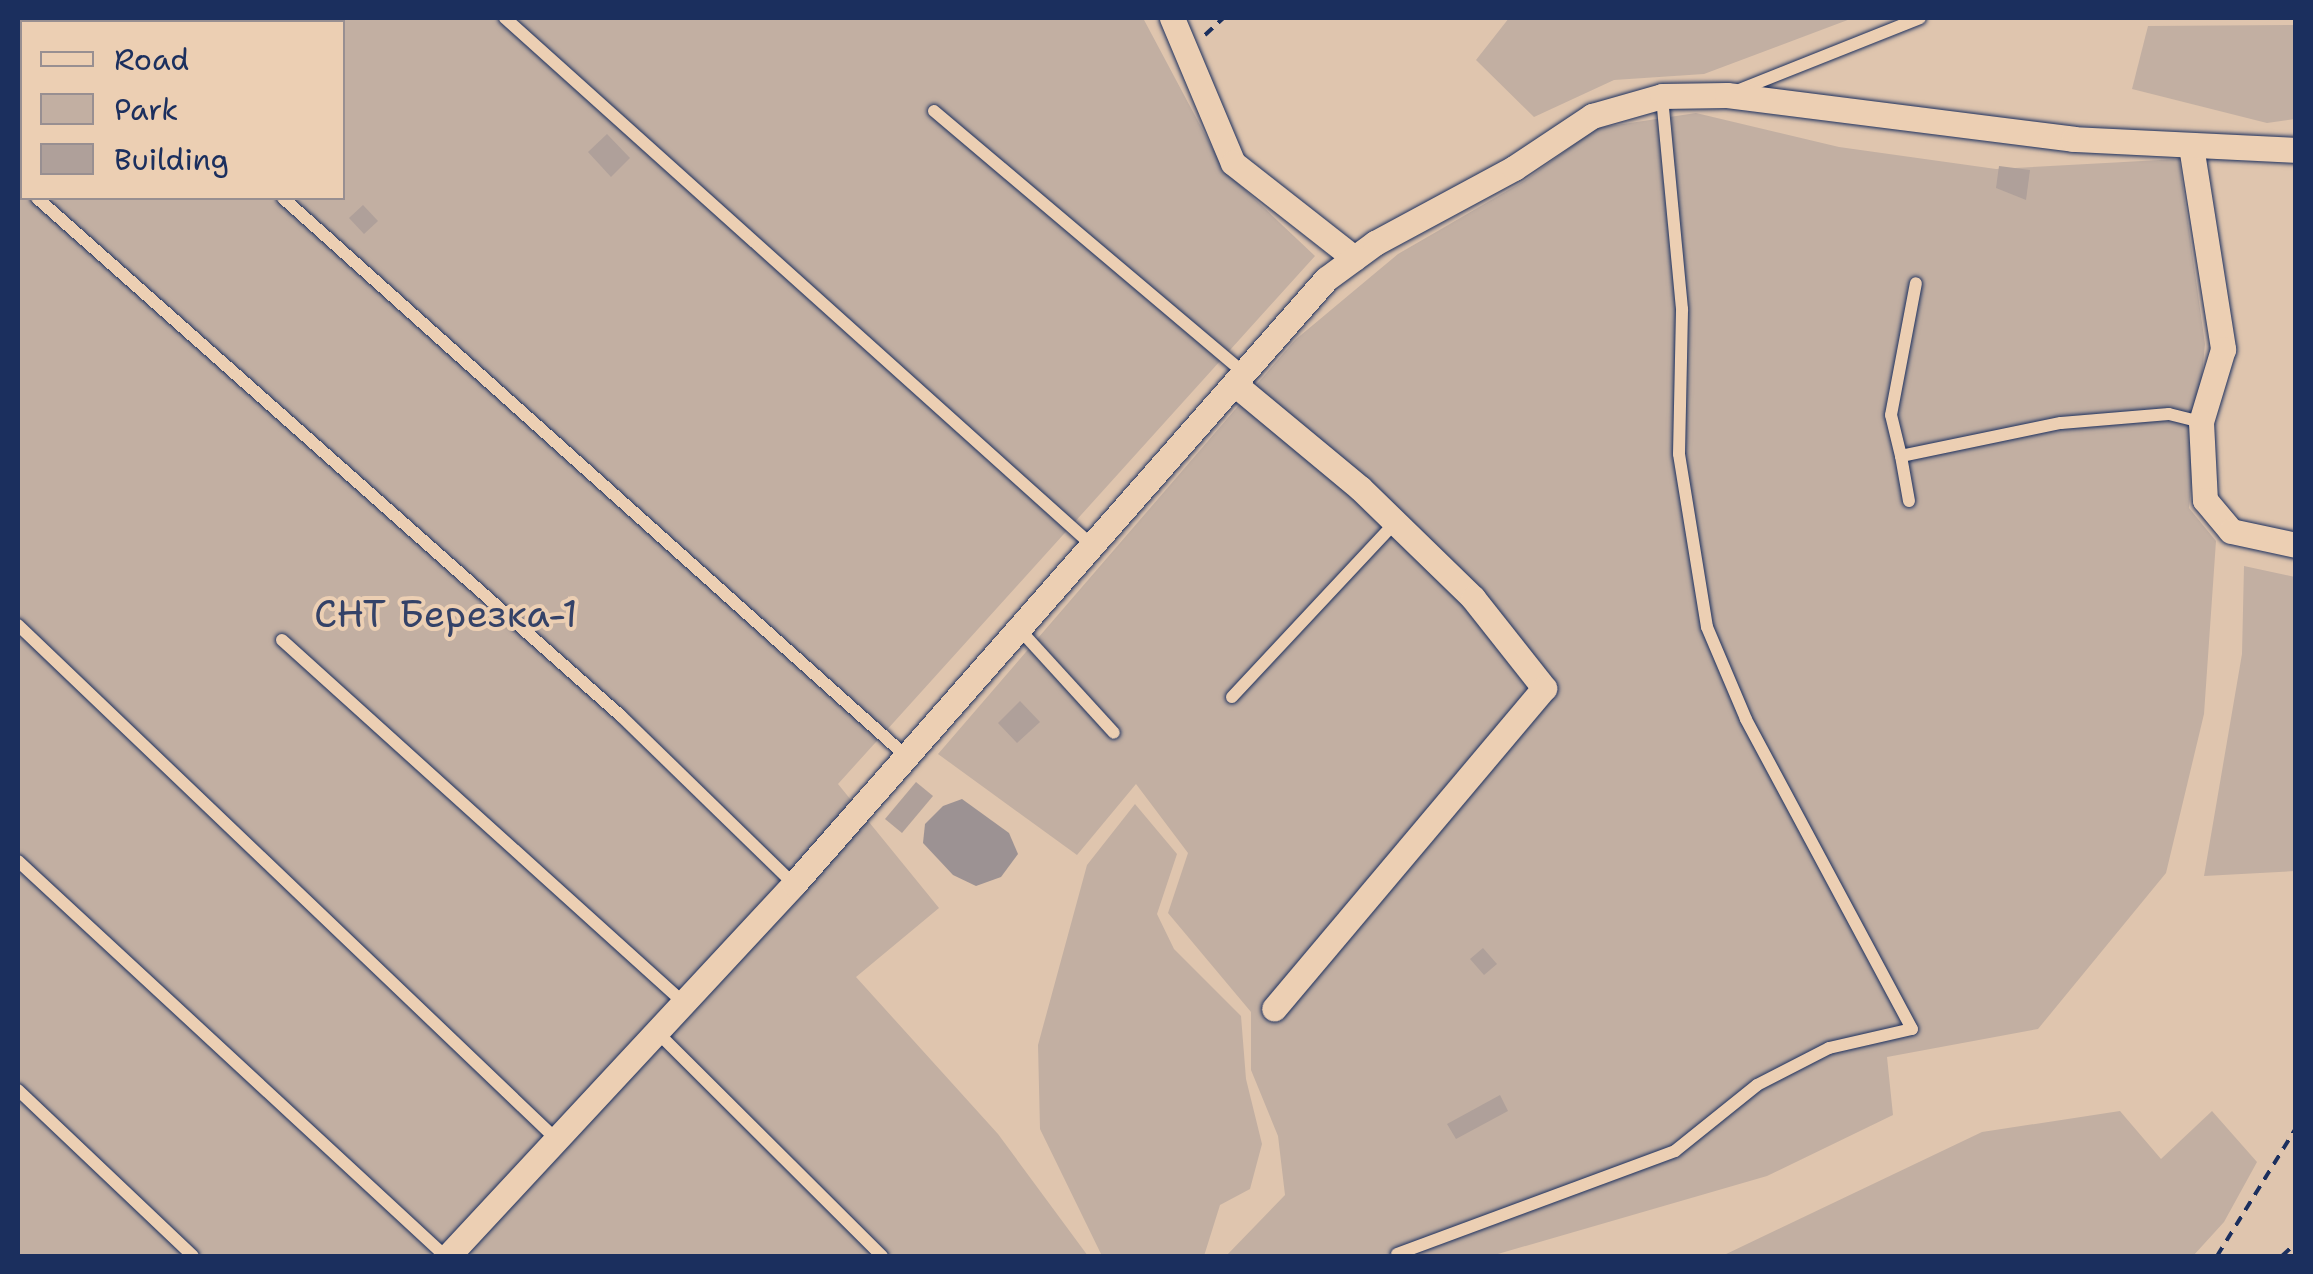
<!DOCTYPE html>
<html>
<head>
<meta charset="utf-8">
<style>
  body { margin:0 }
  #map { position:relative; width:2313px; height:1274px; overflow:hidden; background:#dfc5ae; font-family:"Shantell Sans",sans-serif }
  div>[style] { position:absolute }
  .green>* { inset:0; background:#c2afa2 }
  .water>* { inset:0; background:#9c9293 }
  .building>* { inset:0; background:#afa09a }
  .path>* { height:4px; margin-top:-2px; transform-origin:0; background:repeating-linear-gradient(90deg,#1b2f5e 0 10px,transparent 0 18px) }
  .roads { filter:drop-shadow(0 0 2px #1b2f5e) drop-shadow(0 0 2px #1b2f5e) }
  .lane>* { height:12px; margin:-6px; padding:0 6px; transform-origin:6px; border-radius:6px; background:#eccfb3 }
  .street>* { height:25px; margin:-12.5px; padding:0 12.5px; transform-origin:12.5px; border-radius:12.5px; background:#eccfb3 }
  span { translate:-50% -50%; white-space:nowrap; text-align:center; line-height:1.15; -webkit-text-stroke:8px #eccfb3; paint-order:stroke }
  .park-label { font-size:38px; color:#344268 }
  .frame { position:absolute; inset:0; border:20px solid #1b2f5e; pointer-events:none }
  .legend { position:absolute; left:20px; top:20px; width:325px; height:180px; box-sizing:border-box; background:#eccfb3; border:2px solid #988f91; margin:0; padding:12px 18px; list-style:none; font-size:30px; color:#1b2f5e }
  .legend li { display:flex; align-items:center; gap:20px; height:50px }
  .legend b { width:50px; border:2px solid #988f91 }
</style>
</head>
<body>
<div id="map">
  <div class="green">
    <div style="clip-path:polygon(evenodd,18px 18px,1143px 18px,1224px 170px,1315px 256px,838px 784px,939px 908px,856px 977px,998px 1134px,1088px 1256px,18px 1256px,18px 18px,22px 22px,342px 22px,342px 198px,22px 198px,22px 22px)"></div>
    <div style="clip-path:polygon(1509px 18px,1853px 18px,1704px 74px,1614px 80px,1534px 117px,1476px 60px)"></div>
    <div style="clip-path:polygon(2295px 25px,2295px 119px,2267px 123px,2132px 89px,2148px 26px)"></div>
    <div style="clip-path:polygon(1696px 113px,1839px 147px,1996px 169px,2179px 159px,2205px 344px,2189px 508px,2216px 541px,2204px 714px,2166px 873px,2038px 1029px,1887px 1057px,1893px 1115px,1767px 1176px,1491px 1256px,1226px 1256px,1285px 1195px,1278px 1136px,1251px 1070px,1251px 1012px,1168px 913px,1188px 853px,1136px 784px,1077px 855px,938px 754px,1295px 340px,1398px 254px,1524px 181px,1597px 128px)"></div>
    <div style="clip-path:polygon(2244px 566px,2295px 577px,2295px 871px,2204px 876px,2242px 654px)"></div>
    <div style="clip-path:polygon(1135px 804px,1177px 854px,1157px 914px,1174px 949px,1241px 1016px,1246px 1079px,1262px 1144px,1250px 1189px,1220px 1205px,1204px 1256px,1102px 1256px,1040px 1129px,1038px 1045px,1087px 865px)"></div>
    <div style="clip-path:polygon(2120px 1111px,2161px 1159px,2212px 1111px,2257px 1162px,2224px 1222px,2193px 1256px,1722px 1256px,1982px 1132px)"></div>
  </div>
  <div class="water">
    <div style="clip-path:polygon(962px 799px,1009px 833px,1018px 854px,1001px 877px,976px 886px,953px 875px,923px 843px,925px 824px,943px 806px)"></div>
  </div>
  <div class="building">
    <div style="clip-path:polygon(607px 134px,630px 158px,611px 177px,588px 152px)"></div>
    <div style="clip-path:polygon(1999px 166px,2030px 170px,2026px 200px,1996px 188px)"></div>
    <div style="clip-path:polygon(363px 205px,378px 221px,364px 234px,349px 218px)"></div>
    <div style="clip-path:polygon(1020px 701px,1040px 722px,1017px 743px,998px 723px)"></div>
    <div style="clip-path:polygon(916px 782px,933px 796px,902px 833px,885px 819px)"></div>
    <div style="clip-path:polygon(1483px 948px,1497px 964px,1484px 975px,1470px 959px)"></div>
    <div style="clip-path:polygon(1500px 1095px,1508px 1111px,1456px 1139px,1447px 1124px)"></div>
  </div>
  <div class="path">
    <div style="left:1205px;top:35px;width:25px;rotate:-43deg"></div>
    <div style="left:2217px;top:1256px;width:150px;rotate:-58.3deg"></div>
    <div style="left:2282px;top:1256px;width:19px;rotate:-43deg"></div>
  </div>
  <div class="roads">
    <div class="lane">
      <div style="left:84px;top:18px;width:6px;rotate:39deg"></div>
      <div style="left:505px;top:18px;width:792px;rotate:41.93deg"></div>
      <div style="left:43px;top:22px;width:6px;rotate:-39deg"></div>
      <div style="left:18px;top:51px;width:6px;rotate:-51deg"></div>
      <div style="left:1734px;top:92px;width:200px;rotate:-21.7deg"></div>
      <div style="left:934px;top:111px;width:407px;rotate:40.2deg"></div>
      <div style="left:18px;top:180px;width:6px;rotate:51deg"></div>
      <div style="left:37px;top:198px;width:781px;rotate:41.57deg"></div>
      <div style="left:621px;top:716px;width:241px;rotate:44.2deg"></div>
      <div style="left:283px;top:198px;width:836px;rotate:41.85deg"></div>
      <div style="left:1901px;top:456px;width:42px;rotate:-103.7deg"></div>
      <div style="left:1891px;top:415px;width:134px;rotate:-79.3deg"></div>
      <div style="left:1909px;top:501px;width:46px;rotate:-100.1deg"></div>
      <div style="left:1901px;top:456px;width:163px;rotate:-11.7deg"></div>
      <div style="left:2061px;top:423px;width:108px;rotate:-4.8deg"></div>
      <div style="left:2169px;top:414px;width:33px;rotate:14deg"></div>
      <div style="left:18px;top:625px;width:741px;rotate:43.69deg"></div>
      <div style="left:1020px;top:630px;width:139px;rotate:47.6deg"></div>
      <div style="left:282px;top:640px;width:542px;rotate:42.08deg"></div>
      <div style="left:1232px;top:697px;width:238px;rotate:-46.9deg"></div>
      <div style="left:18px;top:861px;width:582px;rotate:42.77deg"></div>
      <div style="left:659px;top:1034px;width:315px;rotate:44.9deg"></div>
      <div style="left:18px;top:1090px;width:241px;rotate:43.5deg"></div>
      <div style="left:1397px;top:1254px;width:296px;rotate:-20.3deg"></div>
      <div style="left:1675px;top:1151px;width:105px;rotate:-38.8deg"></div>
      <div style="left:1757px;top:1085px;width:81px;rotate:-27.2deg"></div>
      <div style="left:1829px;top:1048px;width:85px;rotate:-12.9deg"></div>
      <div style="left:1912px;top:1029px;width:352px;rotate:-118.2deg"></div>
      <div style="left:1746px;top:719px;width:100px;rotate:-113deg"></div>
      <div style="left:1707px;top:627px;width:175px;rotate:-99.2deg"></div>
      <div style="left:1679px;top:454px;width:145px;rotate:-88.8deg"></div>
      <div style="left:1682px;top:309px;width:214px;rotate:-95.4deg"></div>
    </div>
    <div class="street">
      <div style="left:1172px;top:18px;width:157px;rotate:67.2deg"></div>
      <div style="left:1233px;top:163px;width:154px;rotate:38.1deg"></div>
      <div style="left:2191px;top:146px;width:206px;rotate:81deg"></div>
      <div style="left:2223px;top:349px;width:76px;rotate:106.8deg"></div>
      <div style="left:2201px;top:422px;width:78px;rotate:87.1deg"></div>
      <div style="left:2205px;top:500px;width:40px;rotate:50deg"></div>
      <div style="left:2231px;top:531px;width:66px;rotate:12.2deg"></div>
      <div style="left:1237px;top:386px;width:160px;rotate:39.7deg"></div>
      <div style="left:1360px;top:488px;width:158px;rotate:44.2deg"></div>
      <div style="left:1473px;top:598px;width:115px;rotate:51.7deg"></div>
      <div style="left:1544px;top:688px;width:419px;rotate:130.1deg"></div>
      <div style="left:448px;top:1256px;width:508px;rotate:-47.07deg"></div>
      <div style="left:794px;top:884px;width:806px;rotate:-48.67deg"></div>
      <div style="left:1326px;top:279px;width:61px;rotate:-36.3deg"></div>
      <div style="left:1375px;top:243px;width:158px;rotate:-28.3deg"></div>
      <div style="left:1514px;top:168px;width:94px;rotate:-33.7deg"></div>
      <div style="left:1592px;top:116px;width:73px;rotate:-15.9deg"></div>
      <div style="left:1662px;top:96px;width:65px;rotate:-0.9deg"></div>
      <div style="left:1727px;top:95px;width:349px;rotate:7.2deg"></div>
      <div style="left:2073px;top:139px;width:223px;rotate:2.8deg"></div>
    </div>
  </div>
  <div class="park-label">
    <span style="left:446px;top:614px">СНТ Березка-1</span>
  </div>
  <div class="frame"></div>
  <ul class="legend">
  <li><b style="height:12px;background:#eccfb3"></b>Road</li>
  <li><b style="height:28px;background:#c2afa2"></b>Park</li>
  <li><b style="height:28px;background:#afa09a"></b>Building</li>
  </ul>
</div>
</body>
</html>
